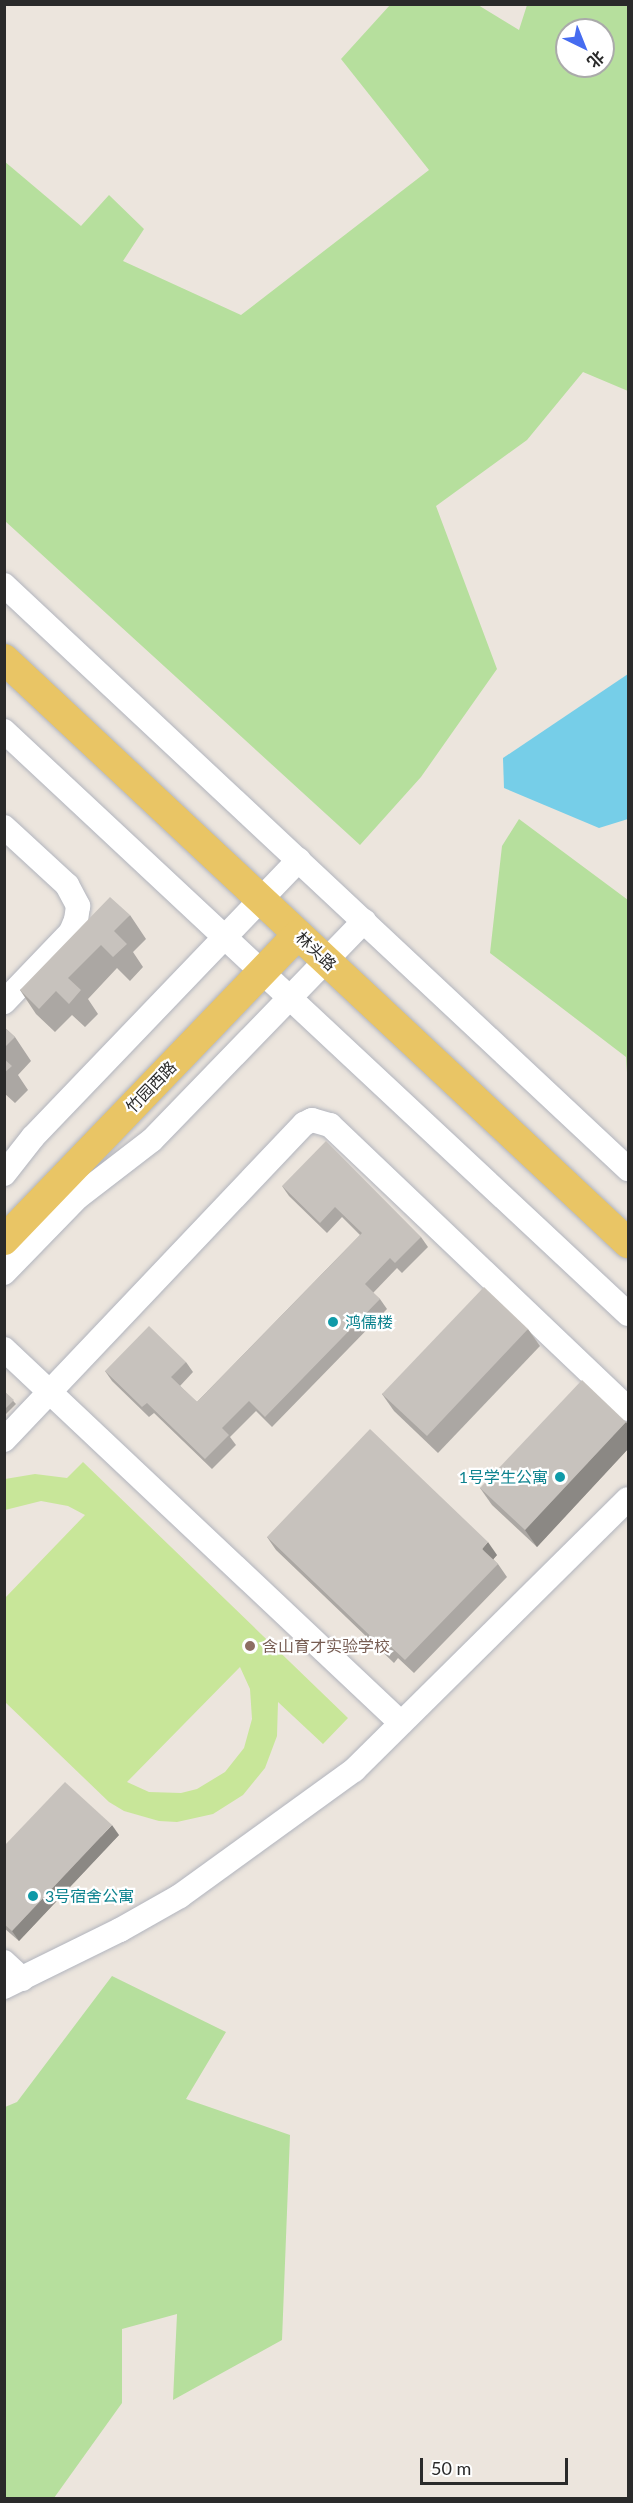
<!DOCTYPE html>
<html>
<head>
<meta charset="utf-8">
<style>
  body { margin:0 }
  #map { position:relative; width:633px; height:2503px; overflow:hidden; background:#ece5dd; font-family:Lato,"Noto Sans SC",sans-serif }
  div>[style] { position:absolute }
  .green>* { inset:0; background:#b6df9d }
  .pitch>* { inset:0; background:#c8e699 }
  .water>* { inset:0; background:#76cee8 }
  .roads { filter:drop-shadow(0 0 2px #b1b4bd) drop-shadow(0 0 2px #b1b4bd) }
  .minor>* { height:24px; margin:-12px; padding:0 12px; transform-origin:12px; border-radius:12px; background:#fff }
  .major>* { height:30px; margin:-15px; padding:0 15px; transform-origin:15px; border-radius:15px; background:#e9c565 }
  .wall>* { inset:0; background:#aba7a3 }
  .shaded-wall>* { inset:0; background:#8b8884 }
  .building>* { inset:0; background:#c7c2bd }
  .dots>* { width:16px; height:16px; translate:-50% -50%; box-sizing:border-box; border:3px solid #fff; border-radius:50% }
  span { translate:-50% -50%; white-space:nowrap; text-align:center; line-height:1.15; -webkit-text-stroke:4.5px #fff; paint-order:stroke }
  .street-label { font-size:16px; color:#2a2a2a }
  .culture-label { font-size:16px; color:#0d838f }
  .left { translate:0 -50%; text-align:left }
  .right { translate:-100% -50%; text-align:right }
  .education-label { font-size:16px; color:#785e54 }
  .frame { position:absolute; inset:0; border:6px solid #2a2a2a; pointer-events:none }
  .north { position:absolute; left:555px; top:18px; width:60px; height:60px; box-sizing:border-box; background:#fff; border:2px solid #aaa; border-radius:50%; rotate:137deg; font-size:16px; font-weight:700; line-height:24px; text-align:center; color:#2a2a2a }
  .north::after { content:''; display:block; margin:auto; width:21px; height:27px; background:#466cf0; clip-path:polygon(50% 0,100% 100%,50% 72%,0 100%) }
  .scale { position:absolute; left:420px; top:2458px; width:148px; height:27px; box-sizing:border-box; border:3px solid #2a2a2a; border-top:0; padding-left:8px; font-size:18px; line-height:21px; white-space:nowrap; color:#2a2a2a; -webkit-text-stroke:4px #fff; paint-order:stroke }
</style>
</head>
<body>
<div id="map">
  <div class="green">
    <div style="clip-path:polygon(evenodd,390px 5px,478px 5px,519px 30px,527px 5px,628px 5px,628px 391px,583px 372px,527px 440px,436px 506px,497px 669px,421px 777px,360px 845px,5px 521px,4px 161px,81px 226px,109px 195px,144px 229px,123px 261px,241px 315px,429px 170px,341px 59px,390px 5px,567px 30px,603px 30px,603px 66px,567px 66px,567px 30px)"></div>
    <div style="clip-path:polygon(519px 819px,628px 900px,628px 1088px,626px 1057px,490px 953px,502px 846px)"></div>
    <div style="clip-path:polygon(112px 1976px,226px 2032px,186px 2099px,290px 2135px,282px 2340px,173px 2400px,177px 2314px,122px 2329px,122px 2403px,54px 2498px,5px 2498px,5px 2107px,17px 2102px)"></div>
  </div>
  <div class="pitch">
    <div style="clip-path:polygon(evenodd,83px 1462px,348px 1718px,323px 1744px,278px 1702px,277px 1736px,265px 1768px,243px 1795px,213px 1814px,177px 1822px,159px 1821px,124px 1811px,109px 1802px,5px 1702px,5px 1598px,85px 1515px,68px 1506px,41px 1501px,5px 1510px,5px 1479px,35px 1474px,67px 1478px,83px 1462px,240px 1667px,250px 1689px,252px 1719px,244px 1748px,225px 1772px,197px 1789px,181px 1793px,149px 1792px,127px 1782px,240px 1667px)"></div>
  </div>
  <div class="water">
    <div style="clip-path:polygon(628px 674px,628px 819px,599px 828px,504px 788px,503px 758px)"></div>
  </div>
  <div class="roads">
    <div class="minor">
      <div style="left:4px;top:585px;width:855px;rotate:43.1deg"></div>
      <div style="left:4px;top:731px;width:854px;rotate:43.05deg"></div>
      <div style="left:4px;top:827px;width:86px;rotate:42.6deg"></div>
      <div style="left:67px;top:885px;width:24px;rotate:62deg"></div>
      <div style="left:78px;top:906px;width:14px;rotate:98deg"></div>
      <div style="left:76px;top:920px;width:13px;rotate:113deg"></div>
      <div style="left:71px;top:932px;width:97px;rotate:133.7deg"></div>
      <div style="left:4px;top:1174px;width:47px;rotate:-51.9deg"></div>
      <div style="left:33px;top:1137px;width:384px;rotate:-46.2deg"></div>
      <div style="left:4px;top:1273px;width:106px;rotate:-45.8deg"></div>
      <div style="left:78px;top:1197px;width:93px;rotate:-37.6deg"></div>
      <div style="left:152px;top:1140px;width:305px;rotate:-45.9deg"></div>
      <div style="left:4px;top:1349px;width:545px;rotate:43.29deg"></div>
      <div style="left:4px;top:1440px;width:436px;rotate:-46.5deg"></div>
      <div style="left:304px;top:1124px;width:9px;rotate:-27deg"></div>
      <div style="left:312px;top:1120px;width:19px;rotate:16deg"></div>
      <div style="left:330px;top:1125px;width:412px;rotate:43.6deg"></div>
      <div style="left:4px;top:1962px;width:25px;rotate:43deg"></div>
      <div style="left:4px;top:1987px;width:129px;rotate:-26.2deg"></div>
      <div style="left:120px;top:1930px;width:69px;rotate:-29.5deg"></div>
      <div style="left:180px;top:1896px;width:215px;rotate:-35.9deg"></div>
      <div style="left:354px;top:1770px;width:385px;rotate:-44.7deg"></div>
    </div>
    <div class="major">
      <div style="left:4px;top:659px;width:855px;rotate:43.1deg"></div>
      <div style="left:4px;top:1240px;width:424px;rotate:-46.1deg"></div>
    </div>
  </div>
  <div class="wall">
    <div style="clip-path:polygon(130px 915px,146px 939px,133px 952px,143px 967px,130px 981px,117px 968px,88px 999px,98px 1014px,85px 1027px,72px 1015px,55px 1032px,36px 1014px,20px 990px)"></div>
    <div style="clip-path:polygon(4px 1027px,15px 1037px,31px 1061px,18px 1075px,28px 1090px,15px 1103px,4px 1093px)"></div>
    <div style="clip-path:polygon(282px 1186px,421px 1237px,428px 1247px,402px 1273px,397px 1268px,373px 1293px,380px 1299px,387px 1309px,272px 1427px,256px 1411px,230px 1437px,236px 1445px,212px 1469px,154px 1413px,149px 1417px,112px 1381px,105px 1371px,186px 1362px,193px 1372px,180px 1386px,197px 1402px,360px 1235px,342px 1217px,327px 1233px,289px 1196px)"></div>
    <div style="clip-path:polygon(528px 1329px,540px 1346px,438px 1453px,394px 1411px,382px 1394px)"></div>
    <div style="clip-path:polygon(4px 1391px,16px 1404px,4px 1416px)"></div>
    <div style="clip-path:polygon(626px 1422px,628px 1425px,628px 1449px,537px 1547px,492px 1505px,480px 1488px)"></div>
    <div style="clip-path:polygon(267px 1537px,497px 1555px,493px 1559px,498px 1564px,507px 1577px,414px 1673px,398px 1658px,394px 1663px,276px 1550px)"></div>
    <div style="clip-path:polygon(119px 1835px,19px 1941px,4px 1928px,4px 1846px)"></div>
  </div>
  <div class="shaded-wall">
    <div style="clip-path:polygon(626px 1422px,628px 1425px,628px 1449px,537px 1547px,525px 1530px)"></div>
    <div style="clip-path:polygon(488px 1542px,497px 1555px,491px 1562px,482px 1549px)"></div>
    <div style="clip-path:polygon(112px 1825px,119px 1835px,19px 1941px,12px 1931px)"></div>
  </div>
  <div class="building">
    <div style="clip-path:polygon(110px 897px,130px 915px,114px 931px,127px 944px,113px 957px,101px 945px,68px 978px,81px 990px,69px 1004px,56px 991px,39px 1009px,20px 990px)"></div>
    <div style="clip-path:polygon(4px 1027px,15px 1037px,4px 1048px)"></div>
    <div style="clip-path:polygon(4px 1059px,12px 1066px,4px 1073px)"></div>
    <div style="clip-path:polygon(326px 1141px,421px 1237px,395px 1263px,390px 1258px,365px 1284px,380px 1299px,265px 1417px,249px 1401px,222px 1428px,229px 1435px,205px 1459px,147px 1403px,142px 1407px,105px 1371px,149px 1326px,186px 1362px,171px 1377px,197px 1402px,362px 1233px,335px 1207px,320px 1223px,282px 1186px)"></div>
    <div style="clip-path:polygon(484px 1287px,528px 1329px,427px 1436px,382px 1394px)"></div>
    <div style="clip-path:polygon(582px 1380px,626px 1422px,525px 1530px,480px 1488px)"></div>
    <div style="clip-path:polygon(4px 1391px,14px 1400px,4px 1410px)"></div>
    <div style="clip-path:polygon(370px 1429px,488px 1542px,482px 1549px,498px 1564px,405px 1660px,389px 1645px,385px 1650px,267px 1537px)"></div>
    <div style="clip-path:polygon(65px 1782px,112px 1825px,12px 1931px,4px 1924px,4px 1846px)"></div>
  </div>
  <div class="dots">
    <div style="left:333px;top:1322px;background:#0f9aa8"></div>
    <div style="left:560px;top:1477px;background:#0f9aa8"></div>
    <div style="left:250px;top:1646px;background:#8d6e63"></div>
    <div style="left:33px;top:1896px;background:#0f9aa8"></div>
  </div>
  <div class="street-label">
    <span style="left:316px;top:951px;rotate:43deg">林头路</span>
    <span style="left:151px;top:1087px;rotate:-46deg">竹园西路</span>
  </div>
  <div class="culture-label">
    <span class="left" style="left:345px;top:1322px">鸿儒楼</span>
    <span class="right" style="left:548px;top:1477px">1号学生公寓</span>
    <span class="left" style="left:45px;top:1896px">3号宿舍公寓</span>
  </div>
  <div class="education-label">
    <span class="left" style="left:262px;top:1646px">含山育才实验学校</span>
  </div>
  <div class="frame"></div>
  <div class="north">北</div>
  <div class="scale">50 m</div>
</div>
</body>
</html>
